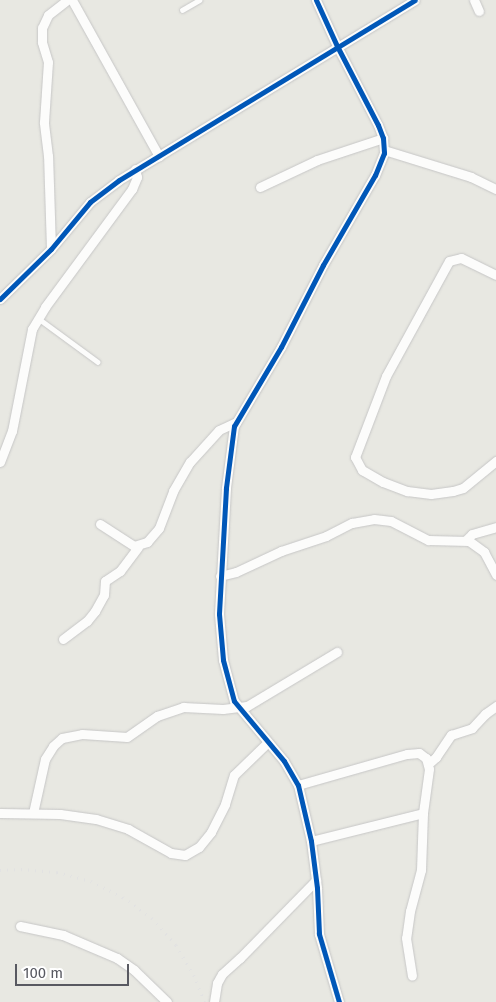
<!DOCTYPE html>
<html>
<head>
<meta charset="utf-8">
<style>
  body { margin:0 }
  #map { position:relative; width:496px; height:1002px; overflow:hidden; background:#e8e8e2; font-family:"Fira Sans",sans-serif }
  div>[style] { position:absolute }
  .roads { filter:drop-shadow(0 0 1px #c6c6c6) drop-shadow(0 0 1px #c6c6c6) }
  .lane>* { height:4.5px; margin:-2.25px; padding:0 2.25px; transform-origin:2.25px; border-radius:2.25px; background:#fcfcfb }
  .street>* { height:9px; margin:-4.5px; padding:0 4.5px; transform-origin:4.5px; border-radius:4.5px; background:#fcfcfb }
  .rail>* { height:2.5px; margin-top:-1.25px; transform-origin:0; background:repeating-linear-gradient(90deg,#e2e2e2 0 1px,transparent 0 7px) }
  .cycleway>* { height:5px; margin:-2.5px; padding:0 2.5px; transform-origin:2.5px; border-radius:2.5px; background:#0057b8 }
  span { translate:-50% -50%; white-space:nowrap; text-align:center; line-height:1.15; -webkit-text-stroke:4.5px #fff; paint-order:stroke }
  .scale { position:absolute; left:15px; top:964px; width:114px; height:22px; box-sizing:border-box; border:2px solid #585961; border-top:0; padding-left:6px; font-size:15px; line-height:18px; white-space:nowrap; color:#585961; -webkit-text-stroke:4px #fff; paint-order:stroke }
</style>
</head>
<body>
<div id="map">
  <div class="roads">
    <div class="lane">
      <div style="left:182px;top:10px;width:20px;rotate:-30deg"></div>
      <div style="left:38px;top:318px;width:74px;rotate:36.3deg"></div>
    </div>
    <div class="street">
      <div style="left:72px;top:0;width:179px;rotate:60.9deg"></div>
      <div style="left:316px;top:0;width:51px;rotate:65.5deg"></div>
      <div style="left:337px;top:46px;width:89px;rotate:62.6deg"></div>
      <div style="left:378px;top:125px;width:14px;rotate:69deg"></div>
      <div style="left:383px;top:138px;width:15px;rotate:86deg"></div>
      <div style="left:384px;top:153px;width:24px;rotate:112deg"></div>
      <div style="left:375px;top:175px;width:104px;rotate:120deg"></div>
      <div style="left:323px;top:265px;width:92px;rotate:117.1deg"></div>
      <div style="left:281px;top:347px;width:92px;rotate:120.7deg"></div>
      <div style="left:234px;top:426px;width:63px;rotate:97.4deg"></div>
      <div style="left:226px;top:488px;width:126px;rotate:93.2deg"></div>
      <div style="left:219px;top:614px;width:46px;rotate:85deg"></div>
      <div style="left:223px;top:660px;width:42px;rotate:75deg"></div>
      <div style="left:234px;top:701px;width:78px;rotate:50.2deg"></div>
      <div style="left:284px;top:761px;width:28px;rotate:60deg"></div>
      <div style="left:298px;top:785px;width:57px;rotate:76.9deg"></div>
      <div style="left:311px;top:841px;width:47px;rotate:82.7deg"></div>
      <div style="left:317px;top:888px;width:46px;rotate:87.5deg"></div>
      <div style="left:319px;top:934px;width:71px;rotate:73.6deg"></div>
      <div style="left:474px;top:0;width:12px;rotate:66deg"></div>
      <div style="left:384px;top:150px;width:91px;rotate:17.2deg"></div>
      <div style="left:471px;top:177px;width:28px;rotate:26deg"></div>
      <div style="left:260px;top:187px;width:63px;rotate:-25.3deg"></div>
      <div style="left:317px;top:160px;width:70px;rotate:-18.4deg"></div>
      <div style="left:51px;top:249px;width:93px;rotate:-91.8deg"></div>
      <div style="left:48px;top:156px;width:34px;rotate:-97deg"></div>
      <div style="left:44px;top:122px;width:60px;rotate:-86.2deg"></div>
      <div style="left:48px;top:62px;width:21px;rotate:-107deg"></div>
      <div style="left:42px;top:42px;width:14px;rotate:-90deg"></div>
      <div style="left:42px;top:28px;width:14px;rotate:-65deg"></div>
      <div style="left:48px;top:15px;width:24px;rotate:-38deg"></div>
      <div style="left:496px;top:275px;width:39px;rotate:-154deg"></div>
      <div style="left:461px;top:258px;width:12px;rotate:166deg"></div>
      <div style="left:449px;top:261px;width:131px;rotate:118.7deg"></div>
      <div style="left:386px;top:376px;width:87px;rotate:110.9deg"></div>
      <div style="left:355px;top:457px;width:15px;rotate:62deg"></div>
      <div style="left:362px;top:470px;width:24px;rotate:30deg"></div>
      <div style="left:383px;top:482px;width:26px;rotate:21deg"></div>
      <div style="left:407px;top:491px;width:24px;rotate:7deg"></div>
      <div style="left:431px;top:494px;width:22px;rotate:-8deg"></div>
      <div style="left:453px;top:491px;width:10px;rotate:-17deg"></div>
      <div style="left:463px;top:488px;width:43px;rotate:-39.3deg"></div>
      <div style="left:0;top:299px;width:71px;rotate:-44.4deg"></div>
      <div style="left:51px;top:249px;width:61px;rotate:-50.3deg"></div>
      <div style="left:90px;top:202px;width:36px;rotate:-37deg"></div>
      <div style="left:119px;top:180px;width:346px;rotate:-31.3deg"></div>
      <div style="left:0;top:462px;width:33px;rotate:-69deg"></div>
      <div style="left:12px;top:431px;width:104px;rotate:-78.9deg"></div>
      <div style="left:32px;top:329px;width:26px;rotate:-59deg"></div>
      <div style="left:45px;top:307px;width:147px;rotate:-53.6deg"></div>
      <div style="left:132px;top:189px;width:13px;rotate:-67deg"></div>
      <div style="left:137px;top:177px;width:8px;rotate:-104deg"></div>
      <div style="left:100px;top:524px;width:40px;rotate:32.9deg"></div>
      <div style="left:134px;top:546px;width:14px;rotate:-17deg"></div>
      <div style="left:147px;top:542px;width:18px;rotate:-49deg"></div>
      <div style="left:159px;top:528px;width:40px;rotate:-69deg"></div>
      <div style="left:173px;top:491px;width:34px;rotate:-60deg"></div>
      <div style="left:190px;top:462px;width:43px;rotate:-47.8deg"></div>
      <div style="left:219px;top:430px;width:19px;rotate:-25deg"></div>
      <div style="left:466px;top:540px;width:8px;rotate:-45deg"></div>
      <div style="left:472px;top:534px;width:25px;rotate:-16deg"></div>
      <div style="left:220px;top:576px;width:16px;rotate:-14deg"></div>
      <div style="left:236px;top:572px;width:50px;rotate:-25deg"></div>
      <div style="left:281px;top:551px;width:47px;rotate:-18.4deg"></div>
      <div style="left:326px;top:536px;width:29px;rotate:-27deg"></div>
      <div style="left:352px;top:523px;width:22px;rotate:-10deg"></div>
      <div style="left:374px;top:519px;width:17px;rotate:7deg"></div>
      <div style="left:391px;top:521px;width:42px;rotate:27.2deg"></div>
      <div style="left:428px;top:540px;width:41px;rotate:1.4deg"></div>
      <div style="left:469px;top:541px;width:19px;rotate:36deg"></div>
      <div style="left:484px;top:552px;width:26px;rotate:62deg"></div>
      <div style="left:63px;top:639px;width:30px;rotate:-37deg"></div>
      <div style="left:87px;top:621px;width:13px;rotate:-51deg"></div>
      <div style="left:95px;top:611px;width:18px;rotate:-61deg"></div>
      <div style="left:104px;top:595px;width:14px;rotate:-86deg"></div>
      <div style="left:105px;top:581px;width:18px;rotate:-34deg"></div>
      <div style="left:120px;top:571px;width:30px;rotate:-53deg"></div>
      <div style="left:428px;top:764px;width:11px;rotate:-41deg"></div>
      <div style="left:436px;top:757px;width:27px;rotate:-56deg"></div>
      <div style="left:451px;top:735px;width:22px;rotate:-18deg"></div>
      <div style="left:472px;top:728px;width:19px;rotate:-47deg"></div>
      <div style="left:485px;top:714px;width:14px;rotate:-36deg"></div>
      <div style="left:298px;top:785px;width:113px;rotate:-15.9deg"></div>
      <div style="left:407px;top:754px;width:12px;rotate:-5deg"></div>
      <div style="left:419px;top:753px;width:9px;rotate:36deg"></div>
      <div style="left:426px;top:758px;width:11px;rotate:75deg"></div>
      <div style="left:429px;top:769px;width:44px;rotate:97.8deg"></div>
      <div style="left:423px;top:813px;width:57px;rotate:92deg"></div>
      <div style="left:421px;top:870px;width:42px;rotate:105deg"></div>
      <div style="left:410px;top:911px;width:27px;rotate:98deg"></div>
      <div style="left:406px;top:938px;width:38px;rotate:81deg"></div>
      <div style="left:0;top:813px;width:60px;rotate:1deg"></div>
      <div style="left:60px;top:814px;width:36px;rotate:8deg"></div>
      <div style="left:96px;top:819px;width:34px;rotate:17deg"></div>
      <div style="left:128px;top:829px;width:49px;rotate:29.2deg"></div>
      <div style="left:171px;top:853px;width:14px;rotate:8deg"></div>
      <div style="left:185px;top:855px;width:16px;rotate:-30deg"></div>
      <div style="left:199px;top:847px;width:19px;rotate:-51deg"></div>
      <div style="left:211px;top:832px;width:31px;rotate:-63deg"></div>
      <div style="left:225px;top:804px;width:30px;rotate:-73deg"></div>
      <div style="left:234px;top:775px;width:47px;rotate:-44.1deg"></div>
      <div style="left:33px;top:813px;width:55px;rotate:-77.5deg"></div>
      <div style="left:45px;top:759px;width:15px;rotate:-58deg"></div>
      <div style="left:53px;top:746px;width:12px;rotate:-42deg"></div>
      <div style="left:62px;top:738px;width:20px;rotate:-11deg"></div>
      <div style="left:82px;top:734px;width:45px;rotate:3.8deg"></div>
      <div style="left:127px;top:737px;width:37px;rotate:-35deg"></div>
      <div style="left:157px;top:716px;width:28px;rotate:-19deg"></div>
      <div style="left:183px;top:707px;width:40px;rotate:2.9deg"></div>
      <div style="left:223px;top:709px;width:24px;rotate:-7deg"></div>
      <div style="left:247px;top:706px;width:105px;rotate:-31deg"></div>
      <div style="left:311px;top:841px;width:115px;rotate:-14deg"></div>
      <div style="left:20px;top:926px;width:44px;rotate:11.8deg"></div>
      <div style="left:63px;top:935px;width:59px;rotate:23.1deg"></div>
      <div style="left:117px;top:958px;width:21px;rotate:35deg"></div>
      <div style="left:134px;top:970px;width:46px;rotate:44.1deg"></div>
      <div style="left:214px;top:1002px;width:19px;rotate:-81deg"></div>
      <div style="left:217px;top:983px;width:10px;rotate:-61deg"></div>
      <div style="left:222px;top:974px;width:24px;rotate:-42deg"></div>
      <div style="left:240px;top:958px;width:109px;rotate:-45.7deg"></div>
    </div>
  </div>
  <div class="rail">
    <div style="left:0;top:870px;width:21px;rotate:-3deg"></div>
    <div style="left:21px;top:869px;width:36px;rotate:5deg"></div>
    <div style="left:57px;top:872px;width:35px;rotate:15deg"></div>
    <div style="left:91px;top:881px;width:36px;rotate:27deg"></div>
    <div style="left:123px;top:897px;width:36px;rotate:36deg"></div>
    <div style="left:152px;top:918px;width:36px;rotate:48deg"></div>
    <div style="left:176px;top:945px;width:35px;rotate:59deg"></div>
    <div style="left:194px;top:975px;width:29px;rotate:68deg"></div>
  </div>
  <div class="cycleway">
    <div style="left:316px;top:0;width:51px;rotate:65.5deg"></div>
    <div style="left:337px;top:46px;width:89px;rotate:62.6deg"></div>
    <div style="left:378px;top:125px;width:14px;rotate:69deg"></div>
    <div style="left:383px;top:138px;width:15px;rotate:86deg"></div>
    <div style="left:384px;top:153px;width:24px;rotate:112deg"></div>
    <div style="left:375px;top:175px;width:104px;rotate:120deg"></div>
    <div style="left:323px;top:265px;width:92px;rotate:117.1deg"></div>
    <div style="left:281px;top:347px;width:92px;rotate:120.7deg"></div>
    <div style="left:234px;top:426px;width:63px;rotate:97.4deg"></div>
    <div style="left:226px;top:488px;width:126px;rotate:93.2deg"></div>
    <div style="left:219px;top:614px;width:46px;rotate:85deg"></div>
    <div style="left:223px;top:660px;width:42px;rotate:75deg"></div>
    <div style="left:234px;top:701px;width:78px;rotate:50.2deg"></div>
    <div style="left:284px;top:761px;width:28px;rotate:60deg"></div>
    <div style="left:298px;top:785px;width:57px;rotate:76.9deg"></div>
    <div style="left:311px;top:841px;width:47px;rotate:82.7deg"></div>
    <div style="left:317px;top:888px;width:46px;rotate:87.5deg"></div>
    <div style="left:319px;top:934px;width:71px;rotate:73.6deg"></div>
    <div style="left:0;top:299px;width:71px;rotate:-44.4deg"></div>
    <div style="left:51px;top:249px;width:61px;rotate:-50.3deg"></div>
    <div style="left:90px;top:202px;width:36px;rotate:-37deg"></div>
    <div style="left:119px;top:180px;width:346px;rotate:-31.3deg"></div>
  </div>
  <div class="scale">100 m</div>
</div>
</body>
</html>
